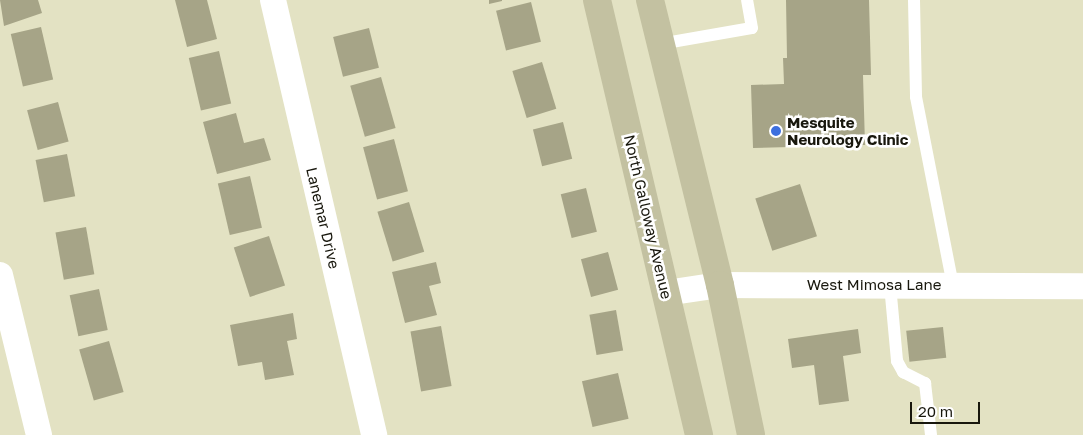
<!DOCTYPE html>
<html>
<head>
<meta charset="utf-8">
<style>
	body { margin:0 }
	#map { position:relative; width:1083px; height:435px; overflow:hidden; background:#e3e2c3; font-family:"Golos Text",sans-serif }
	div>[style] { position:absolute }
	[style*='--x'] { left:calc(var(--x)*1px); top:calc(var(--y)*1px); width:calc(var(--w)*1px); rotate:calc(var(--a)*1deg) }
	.building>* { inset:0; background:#a6a487; transform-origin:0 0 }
	.lane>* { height:12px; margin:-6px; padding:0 6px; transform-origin:6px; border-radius:6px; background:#fff }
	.street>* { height:26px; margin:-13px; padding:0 13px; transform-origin:13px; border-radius:13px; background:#fff }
	.secondary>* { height:28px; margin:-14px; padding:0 14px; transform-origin:14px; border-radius:14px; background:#c3c1a1 }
	.dots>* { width:14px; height:14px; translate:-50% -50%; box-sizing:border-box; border:2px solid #fff; border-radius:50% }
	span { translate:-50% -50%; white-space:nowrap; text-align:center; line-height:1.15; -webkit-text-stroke:5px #fff; paint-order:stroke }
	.poi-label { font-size:15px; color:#18170d; font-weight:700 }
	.left { translate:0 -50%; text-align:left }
	.street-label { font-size:15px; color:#18170d }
	.scale { position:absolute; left:910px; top:402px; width:70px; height:22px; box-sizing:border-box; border:2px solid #18170d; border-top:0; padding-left:6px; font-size:15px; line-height:18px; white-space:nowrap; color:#18170d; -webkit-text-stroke:4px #fff; paint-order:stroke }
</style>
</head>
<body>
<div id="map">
	<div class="building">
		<i style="clip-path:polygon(0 0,38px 0,42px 13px,4px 26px)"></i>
		<i style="clip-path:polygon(175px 0,207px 0,217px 39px,187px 47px)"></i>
		<i style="clip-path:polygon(489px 0,502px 0,502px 1px,489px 4px)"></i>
		<i style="clip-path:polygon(786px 0,869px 0,871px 75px,863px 75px,865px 145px,753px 148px,751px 85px,784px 84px,783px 58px,787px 58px)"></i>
		<i style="left:531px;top:2px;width:41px;height:36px;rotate:76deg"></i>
		<i style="left:41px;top:27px;width:54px;height:31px;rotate:77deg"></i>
		<i style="left:369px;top:28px;width:41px;height:37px;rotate:76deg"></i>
		<i style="left:219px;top:51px;width:54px;height:31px;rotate:77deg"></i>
		<i style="left:542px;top:62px;width:49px;height:31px;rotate:73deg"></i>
		<i style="left:381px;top:77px;width:53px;height:32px;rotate:74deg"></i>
		<i style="left:58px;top:102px;width:41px;height:32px;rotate:75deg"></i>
		<i style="clip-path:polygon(236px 113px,244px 143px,264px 138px,271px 160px,217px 174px,203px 122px)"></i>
		<i style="left:563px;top:122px;width:38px;height:31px;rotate:76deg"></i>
		<i style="left:394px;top:139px;width:54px;height:32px;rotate:75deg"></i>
		<i style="left:67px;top:154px;width:43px;height:32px;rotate:79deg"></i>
		<i style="left:250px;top:176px;width:53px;height:33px;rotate:77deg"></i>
		<i style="left:800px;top:184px;width:55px;height:47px;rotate:72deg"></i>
		<i style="left:586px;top:188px;width:45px;height:26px;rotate:76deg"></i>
		<i style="left:409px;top:202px;width:52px;height:33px;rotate:73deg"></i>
		<i style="left:86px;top:227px;width:48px;height:31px;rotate:80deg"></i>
		<i style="left:269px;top:236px;width:52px;height:37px;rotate:72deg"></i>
		<i style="left:608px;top:252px;width:39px;height:28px;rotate:75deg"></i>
		<i style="clip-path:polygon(436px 262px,441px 283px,429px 286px,437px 315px,405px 323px,392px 272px)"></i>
		<i style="left:99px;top:289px;width:42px;height:30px;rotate:78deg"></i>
		<i style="left:616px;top:310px;width:41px;height:27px;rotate:80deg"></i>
		<i style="clip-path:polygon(293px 313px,297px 339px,287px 341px,294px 375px,265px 380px,262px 362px,238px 366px,230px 325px)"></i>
		<i style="left:441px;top:326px;width:61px;height:31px;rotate:80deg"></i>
		<i style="left:943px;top:327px;width:31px;height:37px;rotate:84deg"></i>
		<i style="clip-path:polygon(858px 329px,861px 353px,843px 356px,849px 401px,819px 405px,814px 365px,792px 368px,788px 339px)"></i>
		<i style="left:109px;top:341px;width:53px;height:31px;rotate:74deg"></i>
		<i style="left:618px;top:373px;width:47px;height:37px;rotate:77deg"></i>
	</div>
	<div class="lane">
		<i style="--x:914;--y:0;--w:97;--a:88.8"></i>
		<i style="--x:916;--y:97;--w:193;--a:78.9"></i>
		<i style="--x:660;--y:44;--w:93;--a:-9.9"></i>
		<i style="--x:752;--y:28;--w:28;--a:-100"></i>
		<i style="--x:890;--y:285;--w:76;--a:84.7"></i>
		<i style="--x:897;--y:361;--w:13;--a:61"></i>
		<i style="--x:903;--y:372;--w:25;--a:27"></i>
		<i style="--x:925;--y:383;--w:52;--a:83.4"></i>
	</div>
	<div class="street">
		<i style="--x:273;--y:0;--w:447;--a:76.9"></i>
		<i style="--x:0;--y:275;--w:165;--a:76.3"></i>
		<i style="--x:666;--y:293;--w:55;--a:-8.4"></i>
		<i style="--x:720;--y:285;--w:363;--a:0.2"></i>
	</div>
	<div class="secondary">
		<i style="--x:597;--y:0;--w:447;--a:76.8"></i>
		<i style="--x:650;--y:0;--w:293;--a:76.2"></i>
		<i style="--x:720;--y:285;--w:153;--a:78.3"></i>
	</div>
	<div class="dots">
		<i style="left:776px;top:131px;background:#3c6fdf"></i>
	</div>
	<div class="poi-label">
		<span class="left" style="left:787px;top:131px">Mesquite<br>Neurology Clinic</span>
	</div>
	<div class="street-label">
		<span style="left:648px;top:217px;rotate:77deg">North Galloway Avenue</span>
		<span style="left:323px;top:218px;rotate:77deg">Lanemar Drive</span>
		<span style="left:874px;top:285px">West Mimosa Lane</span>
	</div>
	<div class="scale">20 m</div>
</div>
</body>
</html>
